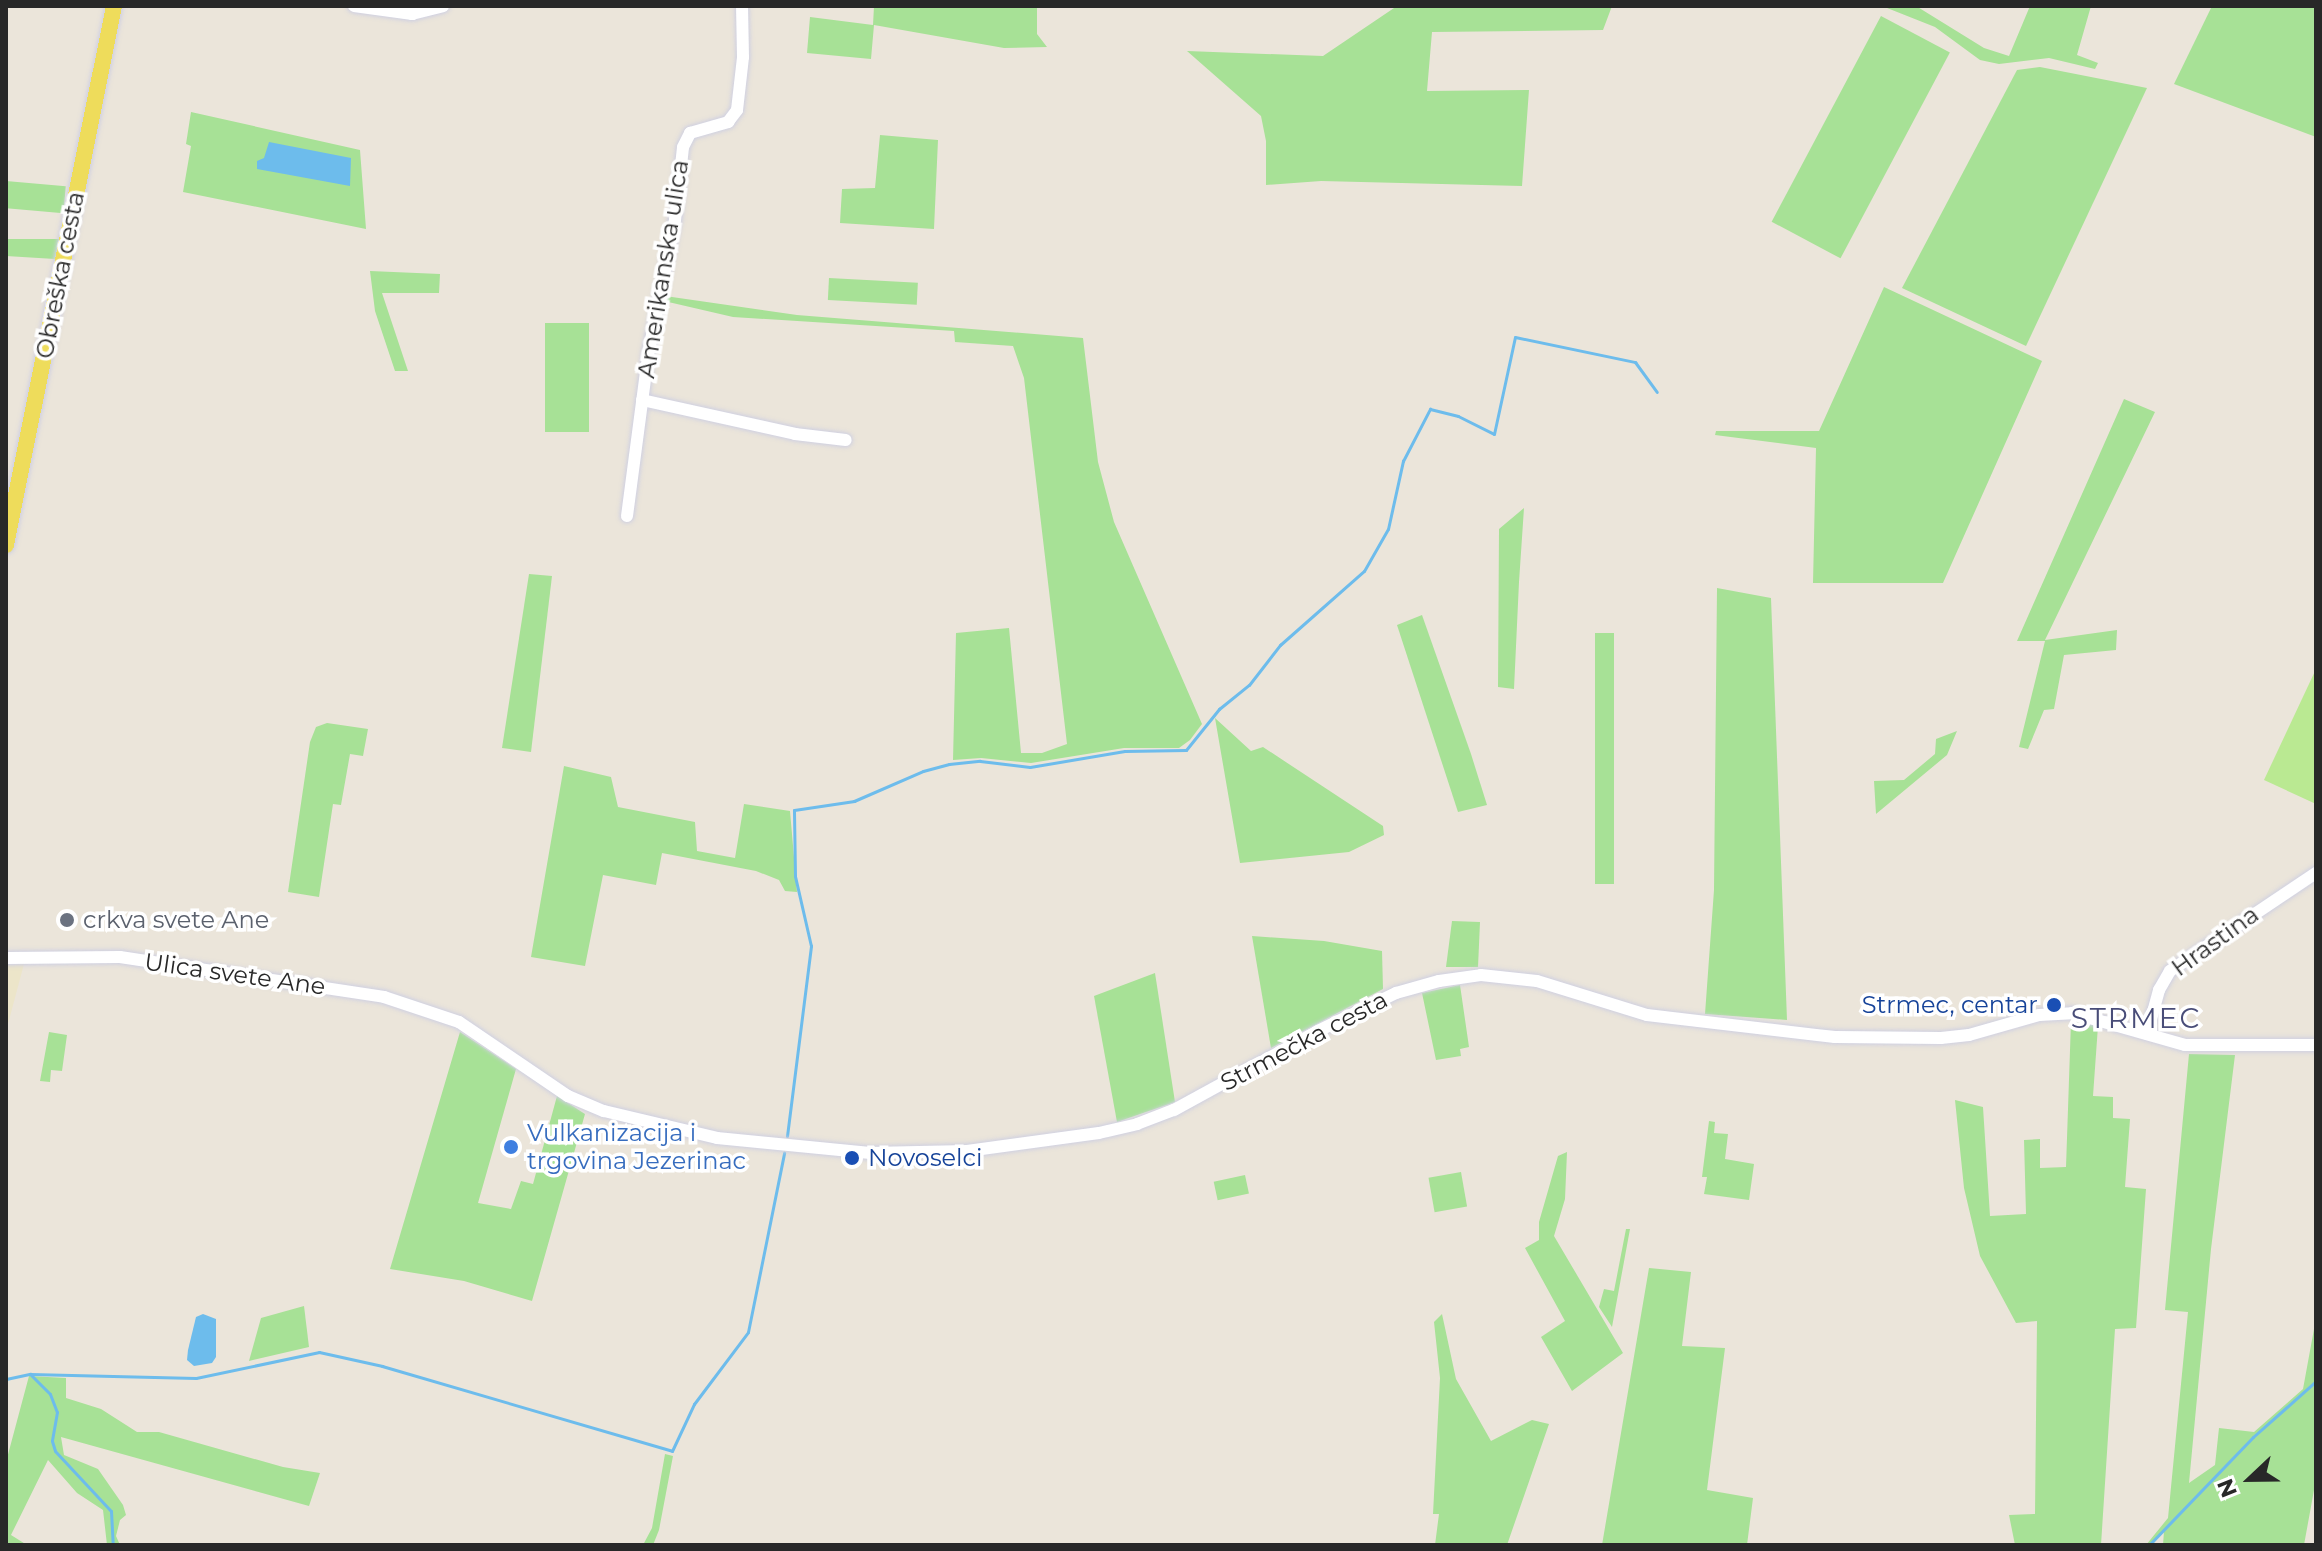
<!DOCTYPE html>
<html>
<head>
<meta charset="utf-8">
<style>
	body { margin:0 }
	#map { position:relative; width:2322px; height:1551px; overflow:hidden; background:#ebe5da; font-family:Montserrat,sans-serif }
	div>[style] { position:absolute }
	[style*='--x'] { left:calc(var(--x)*1px); top:calc(var(--y)*1px); width:calc(var(--w)*1px); rotate:calc(var(--a)*1deg) }
	.education>* { inset:0; background:#ece5c9 }
	.green>* { inset:0; background:#a7e196; transform-origin:0 0 }
	.pitch>* { inset:0; background:#bae992 }
	.water>* { inset:0; background:#6dbcec }
	.stream>* { height:3px; margin:-1.5px; padding:0 1.5px; transform-origin:1.5px; border-radius:1.5px; background:#6dbcec }
	.roads { filter:drop-shadow(0 0 2px #cfd0e1) drop-shadow(0 0 2px #cfd0e1) }
	.minor>* { height:12px; margin:-6px; padding:0 6px; transform-origin:6px; border-radius:6px; background:#fff }
	.major>* { height:16px; margin:-8px; padding:0 8px; transform-origin:8px; border-radius:8px; background:#eedc5b }
	.dots>* { width:22px; height:22px; translate:-50% -50%; box-sizing:border-box; border:4px solid #fff; border-radius:50% }
	span { translate:-50% -50%; white-space:nowrap; text-align:center; line-height:1.15; -webkit-text-stroke:7px #fff; paint-order:stroke }
	.street-label { font-size:24px; color:#282828 }
	.worship-label { font-size:24px; color:#5b616d }
	.left { translate:0 -50%; text-align:left }
	.transit-label { font-size:24px; color:#164399 }
	.right { translate:-100% -50%; text-align:right }
	.shop-label { font-size:24px; color:#366cbe }
	.quarter-label { font-size:28px; color:#494d78; letter-spacing:2px }
	.frame { position:absolute; inset:0; border:8px solid #282828; pointer-events:none }
	.north { position:absolute; left:2210px; top:1439px; width:80px; height:80px; -webkit-text-stroke:6px #fff; paint-order:stroke; rotate:248deg; font-size:22px; font-weight:700; line-height:32px; text-align:center; color:#282828 }
	.north::after { content:''; display:block; margin:auto; width:28px; height:36px; background:#282828; clip-path:polygon(50% 0,100% 100%,50% 72%,0 100%) }
</style>
</head>
<body>
<div id="map">
	<div class="education">
		<i style="clip-path:polygon(24px 964px,8px 1024px,6px 1033px,6px 965px)"></i>
	</div>
	<div class="green">
		<i style="clip-path:polygon(874px 6px,1037px 6px,1037px 34px,1047px 47px,1004px 48px,874px 25px,871px 59px,807px 53px,810px 17px,873px 25px)"></i>
		<i style="clip-path:polygon(1397px 6px,1612px 6px,1603px 30px,1432px 32px,1427px 91px,1529px 90px,1522px 186px,1321px 181px,1266px 185px,1266px 141px,1261px 116px,1187px 51px,1323px 56px)"></i>
		<i style="clip-path:polygon(1882px 6px,1916px 6px,1984px 48px,2009px 56px,2030px 6px,2091px 6px,2077px 55px,2098px 63px,2095px 69px,2049px 58px,1999px 64px,1980px 60px,1935px 27px)"></i>
		<i style="clip-path:polygon(2212px 6px,2316px 6px,2316px 137px,2174px 84px)"></i>
		<i style="left:1881px;top:16px;width:78px;height:233px;rotate:28deg"></i>
		<i style="clip-path:polygon(2040px 67px,2147px 88px,2026px 346px,1902px 288px,2017px 70px)"></i>
		<i style="clip-path:polygon(191px 112px,360px 150px,366px 229px,183px 192px,191px 146px,186px 144px)"></i>
		<i style="clip-path:polygon(880px 135px,938px 140px,934px 229px,840px 223px,842px 189px,875px 188px)"></i>
		<i style="left:6px;top:181px;width:60px;height:27px;rotate:5deg"></i>
		<i style="clip-path:polygon(6px 239px,59px 239px,55px 259px,6px 256px)"></i>
		<i style="clip-path:polygon(370px 271px,440px 274px,439px 293px,382px 293px,408px 371px,395px 371px,375px 311px)"></i>
		<i style="left:829px;top:278px;width:89px;height:22px;rotate:3deg"></i>
		<i style="clip-path:polygon(1884px 287px,2042px 361px,1943px 583px,1813px 583px,1816px 448px,1715px 435px,1716px 431px,1819px 431px)"></i>
		<i style="clip-path:polygon(665px 296px,797px 315px,1083px 338px,1098px 462px,1114px 522px,1202px 724px,1190px 740px,1179px 748px,1124px 748px,1031px 763px,981px 758px,953px 760px,956px 633px,1009px 628px,1021px 753px,1042px 753px,1067px 744px,1024px 378px,1013px 346px,955px 342px,954px 331px,733px 317px,664px 301px)"></i>
		<i style="left:545px;top:323px;width:44px;height:109px"></i>
		<i style="clip-path:polygon(2124px 399px,2155px 412px,2045px 640px,2117px 630px,2116px 650px,2064px 655px,2054px 709px,2044px 710px,2028px 749px,2019px 747px,2045px 641px,2017px 641px)"></i>
		<i style="clip-path:polygon(1524px 508px,1519px 582px,1514px 689px,1498px 687px,1499px 529px)"></i>
		<i style="clip-path:polygon(529px 574px,552px 576px,531px 752px,502px 748px)"></i>
		<i style="clip-path:polygon(1717px 588px,1771px 598px,1787px 1020px,1705px 1014px,1714px 890px)"></i>
		<i style="clip-path:polygon(1422px 615px,1471px 754px,1487px 805px,1458px 812px,1397px 625px)"></i>
		<i style="left:1595px;top:633px;width:19px;height:251px"></i>
		<i style="clip-path:polygon(1215px 718px,1251px 751px,1263px 747px,1383px 826px,1384px 835px,1349px 852px,1240px 863px)"></i>
		<i style="clip-path:polygon(327px 723px,368px 729px,363px 756px,350px 754px,341px 805px,333px 804px,319px 897px,288px 892px,310px 742px,316px 727px)"></i>
		<i style="clip-path:polygon(1957px 731px,1947px 755px,1876px 814px,1874px 781px,1904px 780px,1935px 754px,1936px 739px)"></i>
		<i style="clip-path:polygon(564px 766px,611px 777px,618px 807px,695px 822px,697px 851px,735px 858px,744px 804px,790px 811px,797px 892px,785px 891px,779px 880px,756px 871px,662px 853px,656px 885px,603px 875px,585px 966px,531px 957px)"></i>
		<i style="clip-path:polygon(1452px 921px,1480px 922px,1478px 967px,1446px 967px)"></i>
		<i style="clip-path:polygon(1252px 936px,1324px 941px,1382px 951px,1383px 989px,1271px 1048px)"></i>
		<i style="clip-path:polygon(1155px 973px,1175px 1102px,1117px 1122px,1094px 996px)"></i>
		<i style="clip-path:polygon(1460px 985px,1469px 1047px,1460px 1049px,1461px 1056px,1436px 1060px,1422px 993px)"></i>
		<i style="clip-path:polygon(2071px 1021px,2098px 1026px,2093px 1096px,2113px 1097px,2113px 1118px,2130px 1119px,2125px 1187px,2146px 1189px,2136px 1328px,2115px 1329px,2101px 1545px,2015px 1545px,2009px 1515px,2035px 1514px,2037px 1321px,2016px 1323px,1980px 1256px,1964px 1188px,1955px 1100px,1983px 1107px,1990px 1216px,2026px 1214px,2024px 1140px,2040px 1139px,2040px 1168px,2066px 1167px)"></i>
		<i style="clip-path:polygon(49px 1032px,67px 1035px,62px 1071px,51px 1070px,50px 1082px,40px 1081px)"></i>
		<i style="clip-path:polygon(460px 1032px,516px 1069px,478px 1203px,511px 1209px,521px 1181px,533px 1184px,557px 1096px,585px 1114px,532px 1301px,464px 1281px,390px 1269px)"></i>
		<i style="clip-path:polygon(2189px 1054px,2235px 1055px,2211px 1249px,2189px 1483px,2215px 1465px,2219px 1428px,2254px 1432px,2303px 1389px,2316px 1318px,2316px 1479px,2304px 1545px,2163px 1545px,2164px 1531px,2152px 1545px,2146px 1545px,2168px 1518px,2188px 1312px,2165px 1310px)"></i>
		<i style="clip-path:polygon(1709px 1121px,1715px 1122px,1714px 1133px,1728px 1134px,1725px 1159px,1754px 1164px,1749px 1200px,1704px 1194px,1707px 1177px,1702px 1177px)"></i>
		<i style="clip-path:polygon(1567px 1152px,1565px 1199px,1554px 1236px,1623px 1353px,1572px 1391px,1541px 1337px,1565px 1321px,1525px 1248px,1539px 1240px,1539px 1222px,1558px 1156px)"></i>
		<i style="left:1461px;top:1172px;width:35px;height:33px;rotate:80deg"></i>
		<i style="left:1245px;top:1175px;width:19px;height:32px;rotate:78deg"></i>
		<i style="clip-path:polygon(1626px 1229px,1630px 1229px,1612px 1327px,1599px 1307px,1604px 1289px,1614px 1291px)"></i>
		<i style="clip-path:polygon(1649px 1268px,1691px 1272px,1682px 1346px,1725px 1348px,1707px 1490px,1753px 1498px,1747px 1545px,1602px 1545px)"></i>
		<i style="clip-path:polygon(304px 1306px,309px 1347px,249px 1361px,261px 1318px)"></i>
		<i style="clip-path:polygon(1442px 1314px,1456px 1379px,1491px 1441px,1532px 1420px,1549px 1424px,1507px 1545px,1435px 1545px,1439px 1514px,1433px 1514px,1440px 1378px,1434px 1322px)"></i>
		<i style="clip-path:polygon(29px 1376px,66px 1378px,66px 1398px,101px 1409px,137px 1432px,159px 1432px,283px 1467px,320px 1473px,309px 1506px,61px 1437px,64px 1455px,98px 1469px,123px 1505px,126px 1515px,120px 1520px,116px 1536px,120px 1545px,107px 1545px,103px 1510px,77px 1493px,48px 1460px,11px 1535px,27px 1545px,11px 1545px,6px 1542px,6px 1462px)"></i>
		<i style="clip-path:polygon(665px 1454px,673px 1456px,659px 1530px,653px 1545px,643px 1545px,652px 1528px)"></i>
	</div>
	<div class="pitch">
		<i style="clip-path:polygon(2316px 669px,2316px 804px,2264px 780px)"></i>
	</div>
	<div class="water">
		<i style="clip-path:polygon(269px 142px,351px 158px,350px 186px,257px 169px,257px 161px,264px 158px)"></i>
		<i style="clip-path:polygon(203px 1314px,216px 1319px,216px 1357px,212px 1363px,194px 1366px,187px 1360px,188px 1350px,196px 1317px)"></i>
	</div>
	<div class="stream">
		<i style="--x:787;--y:1136;--w:192;--a:-82.8"></i>
		<i style="--x:811;--y:946;--w:72;--a:-102.9"></i>
		<i style="--x:795;--y:876;--w:66;--a:-90.9"></i>
		<i style="--x:794;--y:810;--w:61;--a:-8.5"></i>
		<i style="--x:854;--y:801;--w:75;--a:-23.5"></i>
		<i style="--x:923;--y:771;--w:27;--a:-15"></i>
		<i style="--x:949;--y:764;--w:31;--a:-6"></i>
		<i style="--x:980;--y:761;--w:50;--a:6.8"></i>
		<i style="--x:1030;--y:767;--w:96;--a:-9.6"></i>
		<i style="--x:1125;--y:751;--w:61;--a:-0.9"></i>
		<i style="--x:1186;--y:750;--w:53;--a:-51.2"></i>
		<i style="--x:1219;--y:709;--w:38;--a:-39"></i>
		<i style="--x:1249;--y:685;--w:51;--a:-52.2"></i>
		<i style="--x:1280;--y:645;--w:112;--a:-41.4"></i>
		<i style="--x:1364;--y:571;--w:48;--a:-60.3"></i>
		<i style="--x:1388;--y:529;--w:70;--a:-77.6"></i>
		<i style="--x:1403;--y:461;--w:59;--a:-62.6"></i>
		<i style="--x:1430;--y:409;--w:29;--a:14"></i>
		<i style="--x:1458;--y:416;--w:40;--a:26.6"></i>
		<i style="--x:1494;--y:434;--w:99;--a:-77.8"></i>
		<i style="--x:1515;--y:337;--w:123;--a:11.8"></i>
		<i style="--x:1635;--y:362;--w:37;--a:54"></i>
		<i style="--x:30;--y:1374;--w:166;--a:1.4"></i>
		<i style="--x:196;--y:1378;--w:126;--a:-11.9"></i>
		<i style="--x:319;--y:1352;--w:65;--a:12.5"></i>
		<i style="--x:382;--y:1366;--w:302;--a:16.3"></i>
		<i style="--x:672;--y:1451;--w:52;--a:-64.9"></i>
		<i style="--x:694;--y:1404;--w:90;--a:-53.1"></i>
		<i style="--x:748;--y:1332;--w:183;--a:-78.6"></i>
		<i style="--x:6;--y:1379;--w:25;--a:-12"></i>
		<i style="--x:30;--y:1374;--w:28;--a:45"></i>
		<i style="--x:50;--y:1394;--w:19;--a:69"></i>
		<i style="--x:57;--y:1412;--w:29;--a:100"></i>
		<i style="--x:52;--y:1441;--w:10;--a:73"></i>
		<i style="--x:55;--y:1451;--w:82;--a:47"></i>
		<i style="--x:111;--y:1511;--w:34;--a:87"></i>
		<i style="--x:2149;--y:1545;--w:150;--a:-46.1"></i>
		<i style="--x:2253;--y:1437;--w:84;--a:-41.6"></i>
	</div>
	<div class="roads">
		<div class="minor">
			<i style="--x:354;--y:6;--w:59;--a:7.9"></i>
			<i style="--x:412;--y:14;--w:32;--a:-14"></i>
			<i style="--x:642;--y:400;--w:157;--a:12.5"></i>
			<i style="--x:795;--y:434;--w:51;--a:6.7"></i>
			<i style="--x:627;--y:516;--w:167;--a:-82.5"></i>
			<i style="--x:649;--y:350;--w:133;--a:-78.7"></i>
			<i style="--x:675;--y:220;--w:73;--a:-83.7"></i>
			<i style="--x:683;--y:147;--w:16;--a:-63"></i>
			<i style="--x:690;--y:133;--w:40;--a:-16"></i>
			<i style="--x:728;--y:122;--w:15;--a:-53"></i>
			<i style="--x:737;--y:110;--w:53;--a:-83.5"></i>
			<i style="--x:743;--y:57;--w:51;--a:-91.1"></i>
			<i style="--x:6;--y:958;--w:114;--a:-0.5"></i>
			<i style="--x:120;--y:957;--w:267;--a:8.6"></i>
			<i style="--x:384;--y:997;--w:79;--a:18.4"></i>
			<i style="--x:459;--y:1022;--w:132;--a:34.2"></i>
			<i style="--x:568;--y:1096;--w:39;--a:23"></i>
			<i style="--x:604;--y:1111;--w:116;--a:13.4"></i>
			<i style="--x:717;--y:1138;--w:154;--a:5.6"></i>
			<i style="--x:870;--y:1153;--w:97;--a:-1.2"></i>
			<i style="--x:967;--y:1151;--w:133;--a:-7.8"></i>
			<i style="--x:1099;--y:1133;--w:39;--a:-13"></i>
			<i style="--x:1137;--y:1124;--w:40;--a:-21"></i>
			<i style="--x:1174;--y:1110;--w:164;--a:-28.7"></i>
			<i style="--x:1318;--y:1031;--w:87;--a:-26"></i>
			<i style="--x:1396;--y:993;--w:45;--a:-15.6"></i>
			<i style="--x:1439;--y:981;--w:42;--a:-8.1"></i>
			<i style="--x:1481;--y:975;--w:56;--a:6.1"></i>
			<i style="--x:1537;--y:981;--w:115;--a:17.2"></i>
			<i style="--x:1647;--y:1015;--w:189;--a:6.7"></i>
			<i style="--x:1835;--y:1037;--w:106;--a:0.5"></i>
			<i style="--x:1941;--y:1038;--w:28;--a:-6"></i>
			<i style="--x:1969;--y:1035;--w:73;--a:-15.9"></i>
			<i style="--x:2039;--y:1015;--w:33;--a:-3"></i>
			<i style="--x:2072;--y:1013;--w:117;--a:15.8"></i>
			<i style="--x:2185;--y:1045;--w:131;--a:0"></i>
			<i style="--x:2147;--y:1034;--w:46;--a:-74.7"></i>
			<i style="--x:2159;--y:990;--w:22;--a:-60"></i>
			<i style="--x:2170;--y:971;--w:176;--a:-33.9"></i>
		</div>
		<div class="major">
			<i style="--x:6;--y:545;--w:550;--a:-78.67"></i>
		</div>
	</div>
	<div class="dots">
		<i style="left:67px;top:920px;background:#6b7280"></i>
		<i style="left:2054px;top:1005px;background:#1a4fb4"></i>
		<i style="left:511px;top:1147px;background:#3f7fe0"></i>
		<i style="left:852px;top:1158px;background:#1a4fb4"></i>
	</div>
	<div class="street-label">
		<span style="left:663px;top:269px;rotate:-81deg">Amerikanska ulica</span>
		<span style="left:60px;top:275px;rotate:-79deg">Obreška cesta</span>
		<span style="left:2215px;top:941px;rotate:-36deg">Hrastina</span>
		<span style="left:235px;top:974px;rotate:8deg">Ulica svete Ane</span>
		<span style="left:1304px;top:1041px;rotate:-28deg">Strmečka cesta</span>
	</div>
	<div class="worship-label">
		<span class="left" style="left:83px;top:920px">crkva svete Ane</span>
	</div>
	<div class="transit-label">
		<span class="right" style="left:2038px;top:1005px">Strmec, centar</span>
		<span class="left" style="left:868px;top:1158px">Novoselci</span>
	</div>
	<div class="shop-label">
		<span class="left" style="left:527px;top:1147px">Vulkanizacija i<br>trgovina Jezerinac</span>
	</div>
	<div class="quarter-label">
		<span style="left:2136px;top:1018px">STRMEC</span>
	</div>
	<div class="frame"></div>
	<div class="north">N</div>
</div>
</body>
</html>
